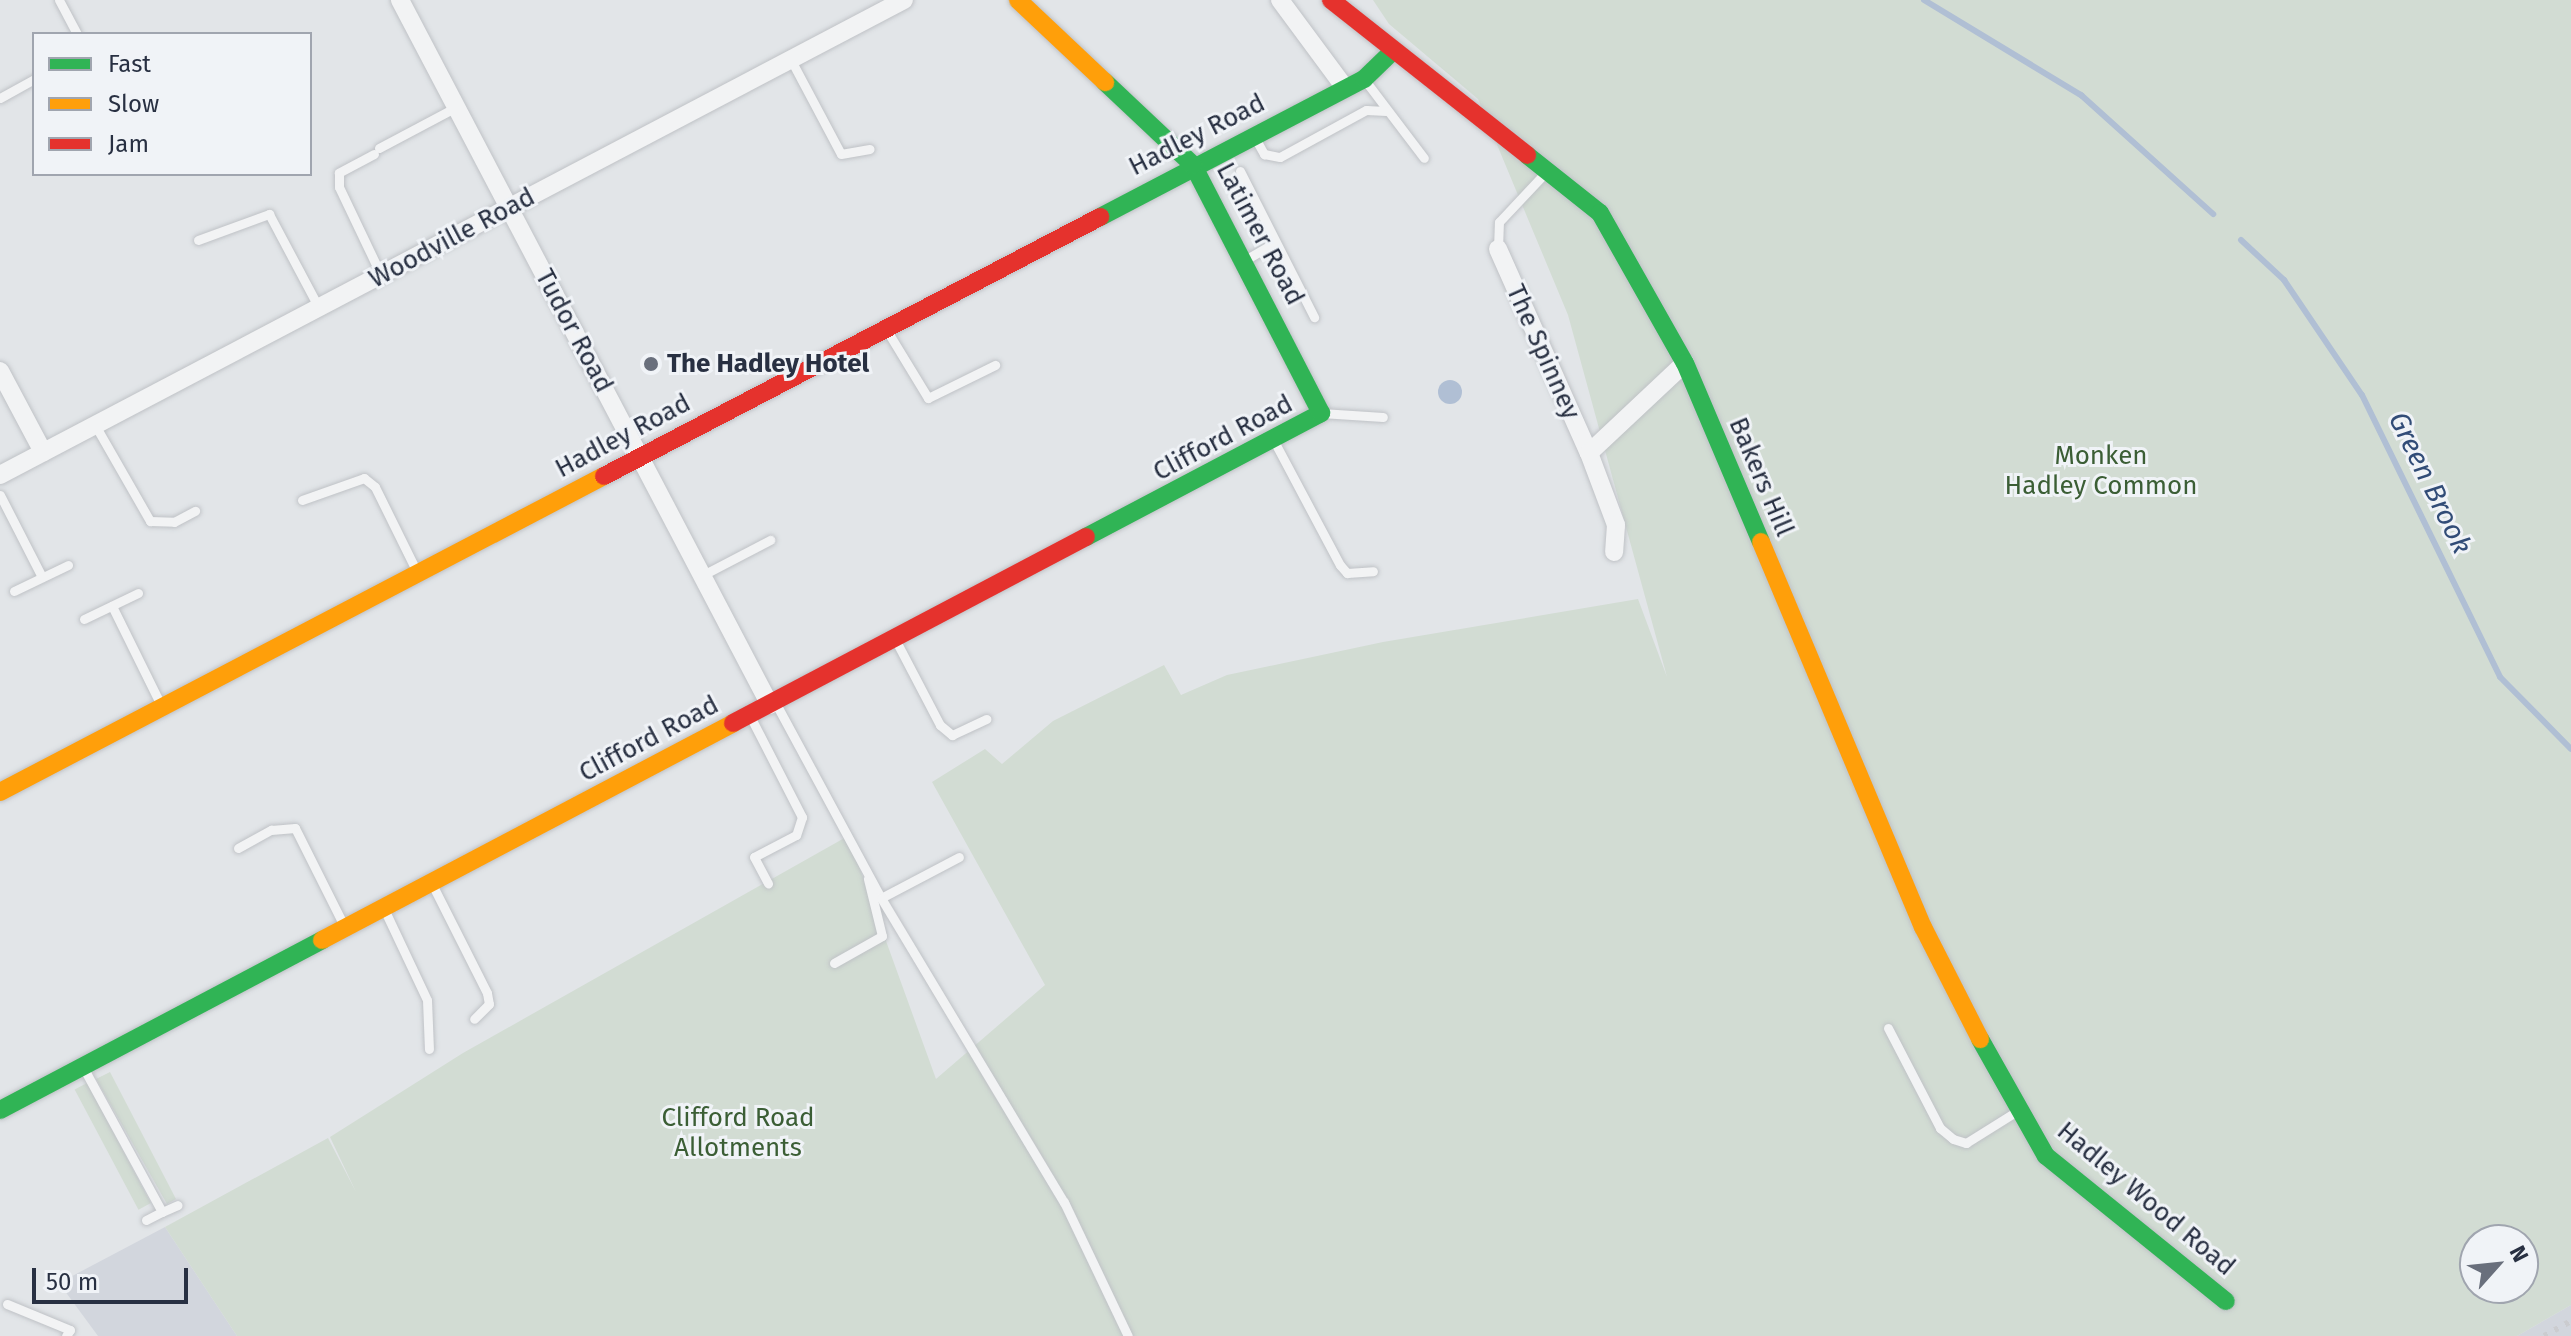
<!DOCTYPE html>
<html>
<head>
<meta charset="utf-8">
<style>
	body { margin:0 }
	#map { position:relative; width:2571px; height:1336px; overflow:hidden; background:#e2e5e8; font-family:"Fira Sans",sans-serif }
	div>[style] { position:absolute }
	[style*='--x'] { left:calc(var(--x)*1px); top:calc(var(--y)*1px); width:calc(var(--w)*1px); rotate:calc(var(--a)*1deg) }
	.built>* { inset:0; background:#d2d6dd }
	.green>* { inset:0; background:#d2dcd3; transform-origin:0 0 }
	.water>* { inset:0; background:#b0bfd4 }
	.round { border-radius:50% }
	.stream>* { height:6px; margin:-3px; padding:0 3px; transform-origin:3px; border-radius:3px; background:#b0bfd4 }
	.roads { filter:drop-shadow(0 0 2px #bfc2c6) drop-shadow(0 0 2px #bfc2c6) }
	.lane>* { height:9px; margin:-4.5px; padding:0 4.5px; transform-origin:4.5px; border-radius:4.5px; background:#f2f3f4 }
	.street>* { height:18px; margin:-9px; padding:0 9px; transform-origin:9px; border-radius:9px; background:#f2f3f4 }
	.fast>* { height:18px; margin:-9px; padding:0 9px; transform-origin:9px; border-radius:9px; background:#30b455 }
	.slow>* { height:18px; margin:-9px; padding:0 9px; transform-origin:9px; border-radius:9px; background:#ff9f0a }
	.jam>* { height:18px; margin:-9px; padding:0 9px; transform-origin:9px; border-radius:9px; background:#e5322d }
	.rail>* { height:6px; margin-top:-3px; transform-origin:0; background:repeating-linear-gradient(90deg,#cbcccf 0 4px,transparent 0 12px) }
	.dots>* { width:22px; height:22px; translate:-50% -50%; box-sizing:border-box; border:4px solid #f0f3f7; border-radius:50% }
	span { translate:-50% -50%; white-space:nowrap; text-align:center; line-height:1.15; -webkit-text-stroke:6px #f0f3f7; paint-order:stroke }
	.street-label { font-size:26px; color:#283042 }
	.poi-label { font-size:26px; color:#283042; font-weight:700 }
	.left { translate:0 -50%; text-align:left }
	.park-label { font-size:26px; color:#3b5e35 }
	.water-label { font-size:28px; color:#314c77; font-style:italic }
	.legend { position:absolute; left:32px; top:32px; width:280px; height:144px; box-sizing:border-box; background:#f0f3f7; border:2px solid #a0a5af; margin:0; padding:10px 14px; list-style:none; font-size:24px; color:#283042 }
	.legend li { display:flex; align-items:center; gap:16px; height:40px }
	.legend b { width:40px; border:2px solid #a0a5af }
	.north { position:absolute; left:2459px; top:1224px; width:80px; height:80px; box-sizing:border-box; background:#f0f3f7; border:2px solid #a0a5af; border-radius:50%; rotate:63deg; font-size:22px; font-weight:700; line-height:32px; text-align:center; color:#283042 }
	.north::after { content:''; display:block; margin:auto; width:28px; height:36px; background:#696f7c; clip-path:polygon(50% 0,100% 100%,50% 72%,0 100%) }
	.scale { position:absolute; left:32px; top:1268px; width:156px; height:36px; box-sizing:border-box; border:4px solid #283042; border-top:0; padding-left:10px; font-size:24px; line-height:28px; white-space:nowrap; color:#283042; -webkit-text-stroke:6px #f0f3f7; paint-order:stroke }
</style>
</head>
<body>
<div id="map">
	<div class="built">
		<i style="clip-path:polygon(165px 1227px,237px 1336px,98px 1336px,59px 1283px)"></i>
		<i style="clip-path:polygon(2571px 1305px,2571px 1336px,2517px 1336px)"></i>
	</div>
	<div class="green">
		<i style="clip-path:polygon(evenodd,1373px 0,2571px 0,2571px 1305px,2517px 1336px,237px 1336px,165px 1227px,328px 1138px,356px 1192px,330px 1137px,463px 1053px,848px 836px,936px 1079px,1045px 985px,932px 782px,985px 749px,1002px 764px,1053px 721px,1164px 665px,1181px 695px,1227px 675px,1383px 642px,1638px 599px,1667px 677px,1568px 315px,1478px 99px,1389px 24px,1373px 0,2475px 1240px,2523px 1240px,2523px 1288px,2475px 1288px,2475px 1240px)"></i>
		<i style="clip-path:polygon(110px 1072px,176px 1199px,167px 1204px,96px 1079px)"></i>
		<i style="left:87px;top:1083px;width:136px;height:14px;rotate:62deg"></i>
	</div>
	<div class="water">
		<i class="round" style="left:1438px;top:380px;width:24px;height:24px"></i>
	</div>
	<div class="stream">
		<i style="--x:1924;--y:0;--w:184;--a:31.2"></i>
		<i style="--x:2081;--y:95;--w:178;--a:42"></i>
		<i style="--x:2241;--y:240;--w:59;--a:42.9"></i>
		<i style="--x:2284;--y:280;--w:139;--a:55.9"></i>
		<i style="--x:2362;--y:395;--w:314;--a:63.9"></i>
		<i style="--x:2500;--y:677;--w:101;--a:45.4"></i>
	</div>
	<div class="roads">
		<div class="lane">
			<i style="--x:59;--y:0;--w:38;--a:62"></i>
			<i style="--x:791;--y:60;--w:106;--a:62"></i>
			<i style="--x:841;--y:154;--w:29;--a:-10"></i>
			<i style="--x:1364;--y:79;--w:99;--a:52.8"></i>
			<i style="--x:0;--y:98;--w:39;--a:-29"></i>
			<i style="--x:1254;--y:136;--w:21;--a:61"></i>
			<i style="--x:1264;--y:154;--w:16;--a:11"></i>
			<i style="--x:1280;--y:157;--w:98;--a:-28.7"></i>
			<i style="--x:1366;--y:110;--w:20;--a:3"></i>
			<i style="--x:379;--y:148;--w:87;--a:-28"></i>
			<i style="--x:374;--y:154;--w:40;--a:152"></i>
			<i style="--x:339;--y:173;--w:14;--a:90"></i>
			<i style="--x:339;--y:187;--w:98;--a:64.5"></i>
			<i style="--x:1240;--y:171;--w:164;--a:63.1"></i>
			<i style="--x:198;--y:240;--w:76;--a:-20.1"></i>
			<i style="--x:269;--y:214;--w:106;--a:62"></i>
			<i style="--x:1498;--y:249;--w:27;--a:-88"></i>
			<i style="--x:1499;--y:222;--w:67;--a:-46.8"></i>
			<i style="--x:1245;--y:260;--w:34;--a:-30"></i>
			<i style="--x:886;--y:329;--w:81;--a:58.7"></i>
			<i style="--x:928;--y:398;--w:75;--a:-26.2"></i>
			<i style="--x:1321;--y:413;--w:62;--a:3.7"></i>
			<i style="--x:95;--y:425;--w:111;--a:60.2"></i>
			<i style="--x:150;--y:521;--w:24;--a:2"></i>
			<i style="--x:174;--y:522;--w:24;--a:-28"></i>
			<i style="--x:1274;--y:441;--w:140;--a:62"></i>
			<i style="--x:1340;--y:565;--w:11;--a:49"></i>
			<i style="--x:1347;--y:573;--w:26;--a:-4"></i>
			<i style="--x:0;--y:495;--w:92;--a:62.9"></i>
			<i style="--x:302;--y:500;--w:66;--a:-19.5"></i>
			<i style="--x:364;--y:478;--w:14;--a:39"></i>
			<i style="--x:375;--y:487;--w:95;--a:63.7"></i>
			<i style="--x:703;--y:575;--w:76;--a:-27.6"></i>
			<i style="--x:14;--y:591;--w:60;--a:-25.7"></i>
			<i style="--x:112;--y:606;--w:113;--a:63.7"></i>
			<i style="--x:84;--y:619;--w:60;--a:-25.7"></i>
			<i style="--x:895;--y:639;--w:97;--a:62.4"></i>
			<i style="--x:940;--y:725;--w:16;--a:40"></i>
			<i style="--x:952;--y:735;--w:38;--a:-25"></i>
			<i style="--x:775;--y:702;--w:223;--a:61.6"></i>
			<i style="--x:881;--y:898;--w:88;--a:-27.7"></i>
			<i style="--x:750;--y:716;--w:114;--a:62.8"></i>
			<i style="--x:802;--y:817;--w:19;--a:108"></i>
			<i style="--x:796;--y:835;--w:47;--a:152.4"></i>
			<i style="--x:754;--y:857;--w:30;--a:62"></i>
			<i style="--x:238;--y:848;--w:38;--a:-29"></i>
			<i style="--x:271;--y:830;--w:24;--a:-5"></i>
			<i style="--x:295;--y:828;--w:110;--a:63.4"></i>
			<i style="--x:432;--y:884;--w:122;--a:63.2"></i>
			<i style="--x:487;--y:993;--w:11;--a:80"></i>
			<i style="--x:489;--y:1004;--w:21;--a:135"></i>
			<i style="--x:881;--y:898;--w:355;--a:59"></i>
			<i style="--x:1064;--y:1202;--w:148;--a:64.5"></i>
			<i style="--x:385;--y:911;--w:98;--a:64.7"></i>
			<i style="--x:427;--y:1000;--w:49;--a:87.7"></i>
			<i style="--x:834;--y:963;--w:55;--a:-29.4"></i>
			<i style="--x:882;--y:936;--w:59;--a:-103.8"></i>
			<i style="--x:1888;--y:1028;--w:113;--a:62.5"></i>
			<i style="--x:1940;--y:1128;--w:17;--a:40"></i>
			<i style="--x:1953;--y:1139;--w:14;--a:17"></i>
			<i style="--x:1966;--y:1143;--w:57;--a:-32"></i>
			<i style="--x:83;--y:1067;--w:165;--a:61.4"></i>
			<i style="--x:162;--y:1212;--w:17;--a:-24"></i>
			<i style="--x:146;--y:1220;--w:18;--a:-27"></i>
			<i style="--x:7;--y:1304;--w:68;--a:22.4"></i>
			<i style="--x:70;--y:1330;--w:7;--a:124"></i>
		</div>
		<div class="street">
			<i style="--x:400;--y:0;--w:796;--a:62.31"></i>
			<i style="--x:1280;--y:0;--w:109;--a:53.5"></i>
			<i style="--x:1498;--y:249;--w:223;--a:66"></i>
			<i style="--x:1589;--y:453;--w:77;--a:69.4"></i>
			<i style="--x:1616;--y:525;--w:27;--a:94"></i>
			<i style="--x:0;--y:371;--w:92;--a:62"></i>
			<i style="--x:1589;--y:453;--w:132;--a:-43.2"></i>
			<i style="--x:0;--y:475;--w:1021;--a:-27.72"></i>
		</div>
		<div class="fast">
			<i style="--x:1527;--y:155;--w:93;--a:38.5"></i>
			<i style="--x:1600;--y:213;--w:172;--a:60.5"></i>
			<i style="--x:1685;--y:363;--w:194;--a:67"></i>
			<i style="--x:1100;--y:217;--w:298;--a:-27.6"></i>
			<i style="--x:1364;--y:79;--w:37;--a:-44"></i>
			<i style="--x:1086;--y:537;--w:266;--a:-27.8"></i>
			<i style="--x:1321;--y:413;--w:279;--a:-117.3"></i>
			<i style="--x:1193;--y:165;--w:121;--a:-136.7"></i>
			<i style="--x:1980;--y:1039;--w:134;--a:60.6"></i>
			<i style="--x:2046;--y:1156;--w:231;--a:38.9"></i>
			<i style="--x:0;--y:1110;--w:364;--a:-27.8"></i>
		</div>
		<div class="slow">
			<i style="--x:1018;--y:0;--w:120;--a:43.3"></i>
			<i style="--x:1761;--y:542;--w:418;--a:67.2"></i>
			<i style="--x:1923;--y:927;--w:126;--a:63"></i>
			<i style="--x:0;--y:792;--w:682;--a:-27.62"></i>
			<i style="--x:322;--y:940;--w:465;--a:-27.8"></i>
		</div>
		<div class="jam">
			<i style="--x:1331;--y:0;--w:250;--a:38.3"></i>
			<i style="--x:604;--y:476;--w:560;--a:-27.57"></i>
			<i style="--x:733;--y:723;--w:399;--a:-27.8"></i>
		</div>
	</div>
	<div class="rail">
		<i style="--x:2544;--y:1336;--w:31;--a:-29"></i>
	</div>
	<div class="dots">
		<i style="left:651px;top:364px;background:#696f7c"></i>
	</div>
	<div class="street-label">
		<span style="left:1197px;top:135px;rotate:-27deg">Hadley Road</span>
		<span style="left:1260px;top:234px;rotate:62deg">Latimer Road</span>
		<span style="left:452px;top:238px;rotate:-28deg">Woodville Road</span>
		<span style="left:574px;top:331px;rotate:62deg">Tudor Road</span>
		<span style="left:1543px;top:352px;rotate:66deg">The Spinney</span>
		<span style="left:623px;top:436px;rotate:-28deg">Hadley Road</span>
		<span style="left:1223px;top:438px;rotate:-28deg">Clifford Road</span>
		<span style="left:1761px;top:477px;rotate:67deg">Bakers Hill</span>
		<span style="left:649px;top:739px;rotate:-28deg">Clifford Road</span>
		<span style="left:2146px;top:1199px;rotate:40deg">Hadley Wood Road</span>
	</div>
	<div class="poi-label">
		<span class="left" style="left:667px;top:364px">The Hadley Hotel</span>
	</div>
	<div class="park-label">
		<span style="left:2101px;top:471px">Monken<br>Hadley Common</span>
		<span style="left:738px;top:1133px">Clifford Road<br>Allotments</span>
	</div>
	<div class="water-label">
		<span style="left:2430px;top:483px;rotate:64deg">Green Brook</span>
	</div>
	<ul class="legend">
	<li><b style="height:10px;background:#30b455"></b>Fast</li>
	<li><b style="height:10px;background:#ff9f0a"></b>Slow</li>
	<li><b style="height:10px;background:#e5322d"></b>Jam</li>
	</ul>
	<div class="north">N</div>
	<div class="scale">50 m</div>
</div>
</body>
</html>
